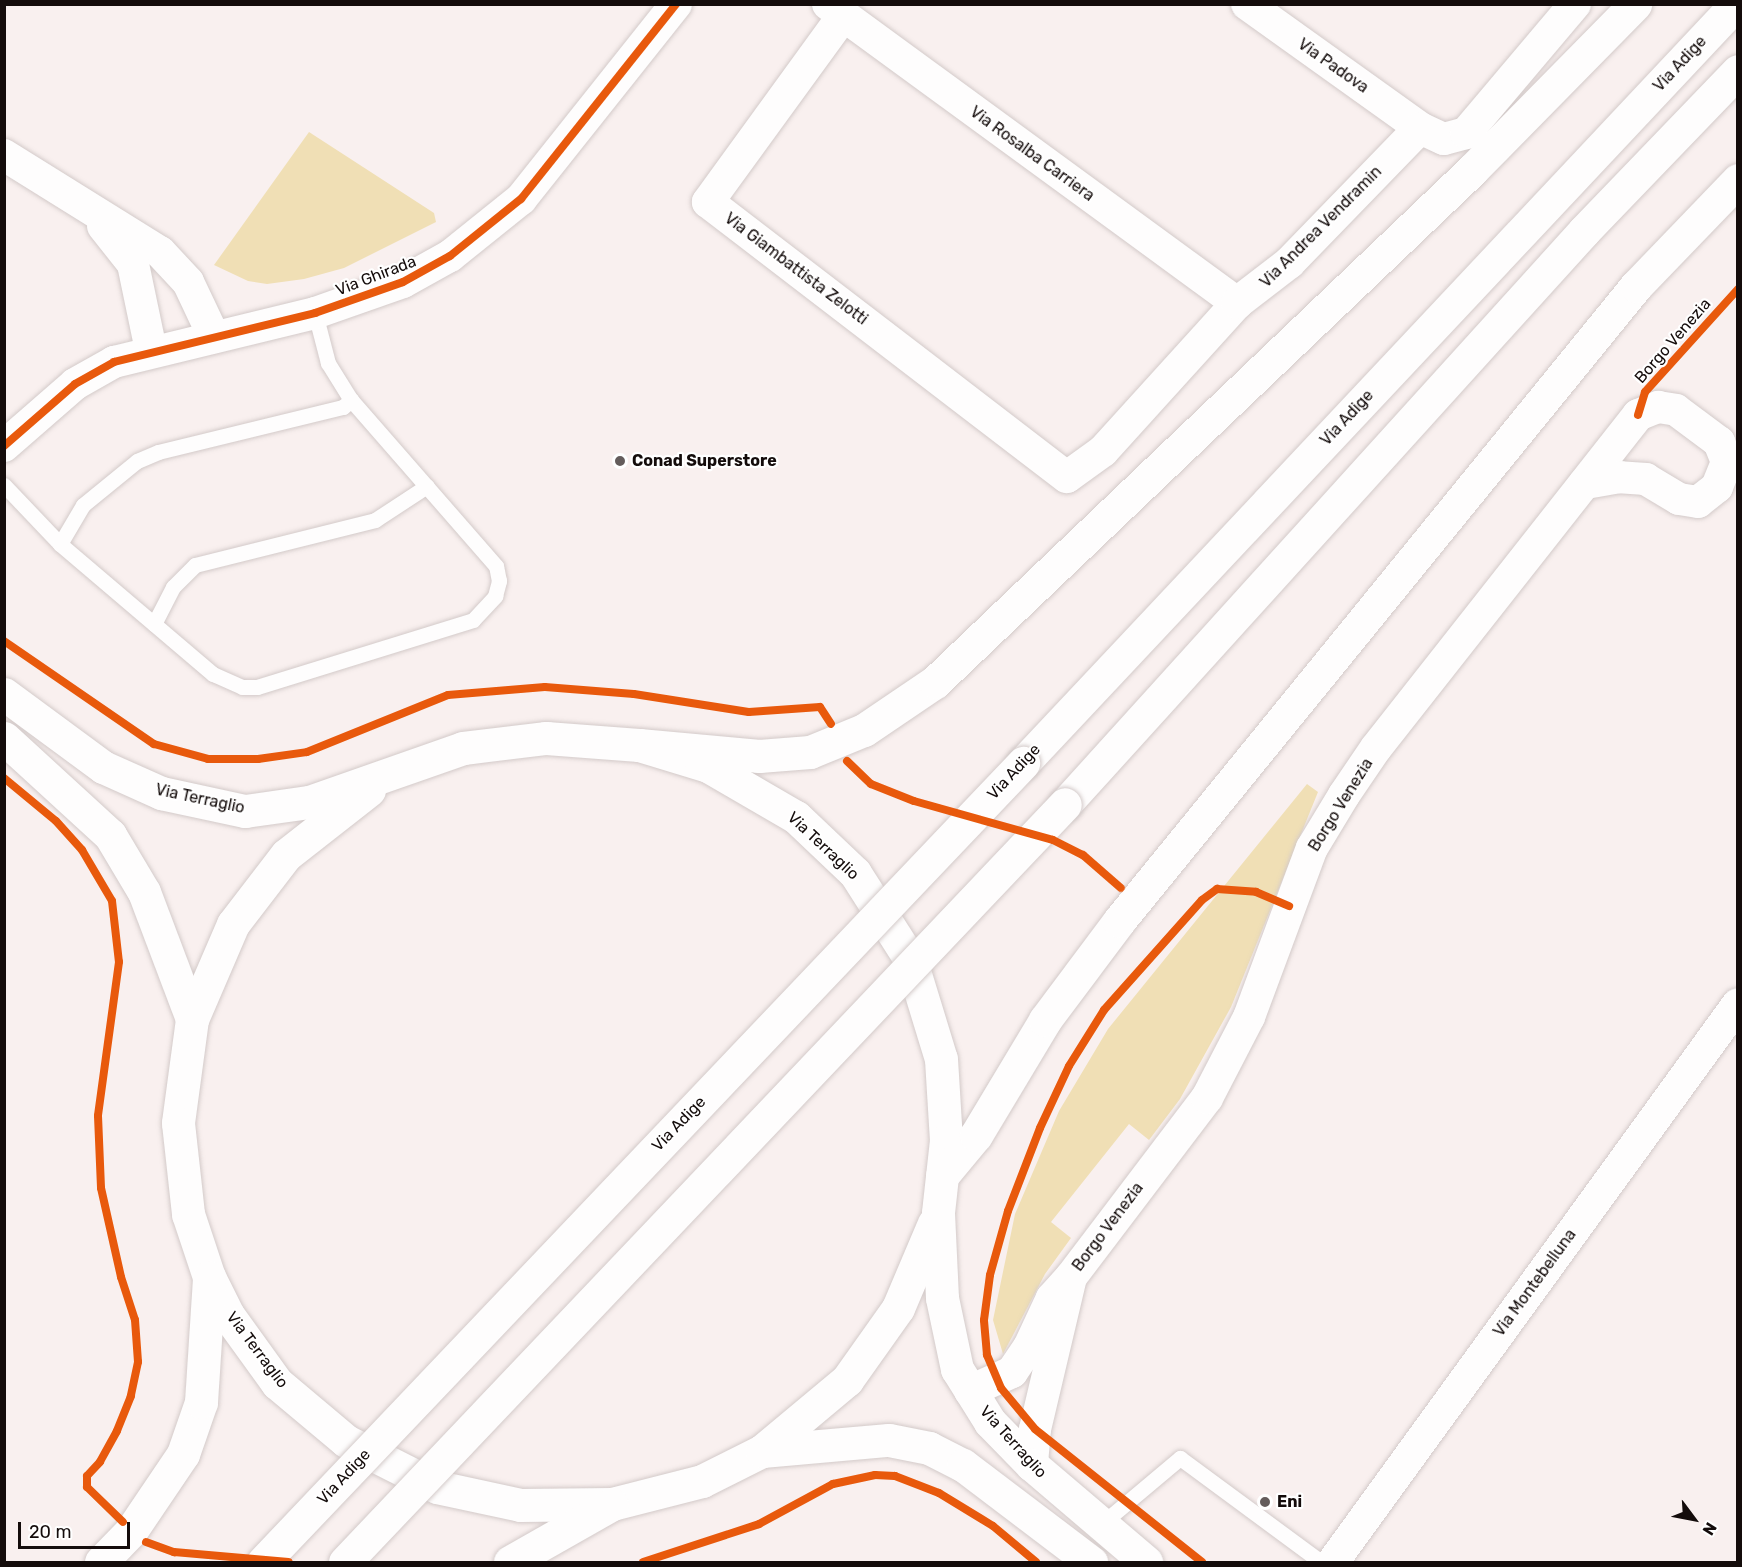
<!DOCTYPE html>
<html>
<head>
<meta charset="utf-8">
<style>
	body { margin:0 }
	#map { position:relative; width:1742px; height:1567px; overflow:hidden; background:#f9f0ef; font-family:Rubik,sans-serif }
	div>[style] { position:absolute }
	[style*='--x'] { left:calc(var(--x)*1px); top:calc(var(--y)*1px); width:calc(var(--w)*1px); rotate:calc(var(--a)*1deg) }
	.green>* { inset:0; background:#f0dfb5 }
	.roads { filter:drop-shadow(0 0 2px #d3cac9) drop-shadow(0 0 2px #d3cac9) }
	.service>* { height:15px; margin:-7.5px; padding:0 7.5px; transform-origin:7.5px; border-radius:7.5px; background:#fefdfd }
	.minor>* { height:32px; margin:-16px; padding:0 16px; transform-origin:16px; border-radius:16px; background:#fefdfd }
	.primary>* { height:33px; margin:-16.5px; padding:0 16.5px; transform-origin:16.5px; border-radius:16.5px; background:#fefdfd }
	.trunk>* { height:33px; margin:-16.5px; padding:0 16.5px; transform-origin:16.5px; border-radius:16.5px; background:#fefdfd }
	.bridges { filter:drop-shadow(0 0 2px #d3cac9) drop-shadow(0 0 2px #d3cac9) }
	.trunk-bridge>* { height:33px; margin:-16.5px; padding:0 16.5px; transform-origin:16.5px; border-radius:16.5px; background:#fefdfd }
	.cycleway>* { height:8px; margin:-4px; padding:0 4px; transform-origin:4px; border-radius:4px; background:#e8590c }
	.dots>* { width:16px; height:16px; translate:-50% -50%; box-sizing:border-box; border:3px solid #fff; border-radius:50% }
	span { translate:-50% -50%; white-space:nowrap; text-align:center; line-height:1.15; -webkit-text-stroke:4.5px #fff; paint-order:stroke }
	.street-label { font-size:16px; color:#140c0b }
	.poi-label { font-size:16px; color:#140c0b; font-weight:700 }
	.left { translate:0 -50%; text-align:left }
	.frame { position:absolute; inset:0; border:6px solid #140c0b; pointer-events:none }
	.north { position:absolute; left:1664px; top:1489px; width:60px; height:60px; -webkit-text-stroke:4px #fff; paint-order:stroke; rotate:122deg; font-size:16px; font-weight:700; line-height:24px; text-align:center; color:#140c0b }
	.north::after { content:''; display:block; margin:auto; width:21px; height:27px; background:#140c0b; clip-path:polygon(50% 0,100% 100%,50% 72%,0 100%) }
	.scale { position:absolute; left:18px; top:1522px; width:112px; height:27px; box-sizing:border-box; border:3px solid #140c0b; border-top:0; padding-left:8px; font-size:18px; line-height:21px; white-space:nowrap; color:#140c0b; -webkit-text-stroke:4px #fff; paint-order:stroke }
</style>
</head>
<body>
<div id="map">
	<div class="green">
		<i style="clip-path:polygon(309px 132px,434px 213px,436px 222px,344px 268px,304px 279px,267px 284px,248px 281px,214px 265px)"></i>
		<i style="clip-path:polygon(1307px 784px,1318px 792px,1231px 1007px,1180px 1099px,1149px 1140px,1129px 1124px,1051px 1222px,1071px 1238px,1045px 1274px,1003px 1354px,993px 1320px,1015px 1214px,1059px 1111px,1108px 1029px)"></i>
	</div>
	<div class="roads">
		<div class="service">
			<i style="--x:4;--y:485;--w:81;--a:46.5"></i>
			<i style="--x:60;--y:544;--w:201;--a:40.4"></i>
			<i style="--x:213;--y:674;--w:32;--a:24"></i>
			<i style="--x:242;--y:687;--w:15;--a:0"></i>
			<i style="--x:257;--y:687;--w:226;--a:-17.2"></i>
			<i style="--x:473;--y:620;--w:33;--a:-47"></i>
			<i style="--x:495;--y:596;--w:16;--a:-75"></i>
			<i style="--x:499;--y:581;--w:15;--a:-101"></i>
			<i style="--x:496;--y:566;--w:220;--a:-131.1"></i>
			<i style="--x:351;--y:400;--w:44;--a:-121.9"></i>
			<i style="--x:328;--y:363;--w:52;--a:-104.6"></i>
			<i style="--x:60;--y:544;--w:45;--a:-59.5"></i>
			<i style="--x:83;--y:505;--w:70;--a:-39.2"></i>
			<i style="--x:137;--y:461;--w:23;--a:-23"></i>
			<i style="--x:158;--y:452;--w:190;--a:-13.7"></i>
			<i style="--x:343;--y:407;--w:11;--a:-41"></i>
			<i style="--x:154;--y:624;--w:42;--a:-62.8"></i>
			<i style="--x:173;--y:587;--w:31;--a:-45"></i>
			<i style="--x:195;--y:565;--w:186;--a:-14"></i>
			<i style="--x:375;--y:520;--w:62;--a:-33.2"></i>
			<i style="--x:1099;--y:1526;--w:106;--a:-40"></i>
			<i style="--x:1180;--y:1458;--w:175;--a:36.4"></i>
		</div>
		<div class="minor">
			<i style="--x:828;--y:4;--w:507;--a:36.17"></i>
			<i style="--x:1247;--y:4;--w:213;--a:35.6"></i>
			<i style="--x:843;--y:16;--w:230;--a:126"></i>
			<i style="--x:708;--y:202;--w:452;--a:37.5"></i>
			<i style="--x:1067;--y:477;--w:44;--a:-35.8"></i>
			<i style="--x:1103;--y:451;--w:200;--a:-47.8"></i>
			<i style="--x:1237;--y:303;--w:66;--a:-37.6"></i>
			<i style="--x:1289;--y:263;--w:188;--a:-45.9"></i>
			<i style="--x:1420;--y:128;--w:26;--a:25"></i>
			<i style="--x:1444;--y:139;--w:23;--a:-15"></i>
			<i style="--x:1466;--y:133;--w:169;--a:-49.8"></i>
			<i style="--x:4;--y:155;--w:184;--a:31.9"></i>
			<i style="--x:160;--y:252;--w:41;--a:47"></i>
			<i style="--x:188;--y:282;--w:61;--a:64.7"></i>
			<i style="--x:103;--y:226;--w:48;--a:51.7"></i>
			<i style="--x:133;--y:264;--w:88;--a:78.2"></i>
			<i style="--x:4;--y:446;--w:94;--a:-41.1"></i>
			<i style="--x:75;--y:384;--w:45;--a:-29.4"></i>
			<i style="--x:114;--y:362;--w:207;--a:-13.7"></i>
			<i style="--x:315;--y:313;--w:93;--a:-19.4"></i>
			<i style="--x:403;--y:282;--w:54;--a:-29"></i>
			<i style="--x:450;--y:256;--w:91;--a:-38.8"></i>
			<i style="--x:521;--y:199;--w:249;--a:-51.5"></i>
			<i style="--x:1071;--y:1277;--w:225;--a:-52.8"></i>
			<i style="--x:1207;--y:1098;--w:91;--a:-62.6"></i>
			<i style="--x:1249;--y:1017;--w:180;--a:-69.6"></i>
			<i style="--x:1312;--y:848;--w:62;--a:-58.9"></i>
			<i style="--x:1344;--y:795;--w:57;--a:-55.8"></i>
			<i style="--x:1376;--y:748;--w:424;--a:-51.8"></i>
			<i style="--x:1638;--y:415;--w:22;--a:-22"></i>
			<i style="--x:1658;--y:407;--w:18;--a:9"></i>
			<i style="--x:1676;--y:410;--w:54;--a:36.7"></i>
			<i style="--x:1719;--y:442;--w:22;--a:68"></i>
			<i style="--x:1727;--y:462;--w:27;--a:112"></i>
			<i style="--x:1717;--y:487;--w:24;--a:142"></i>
			<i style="--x:1698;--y:502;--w:19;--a:-171"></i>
			<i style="--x:1679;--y:499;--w:39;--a:-149"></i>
			<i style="--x:1646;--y:479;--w:26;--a:-176"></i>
			<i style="--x:1620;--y:477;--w:36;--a:170"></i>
			<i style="--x:970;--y:1391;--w:46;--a:-24.3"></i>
			<i style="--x:1012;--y:1372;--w:30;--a:-56"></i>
			<i style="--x:1029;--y:1347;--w:54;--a:-64.9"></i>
			<i style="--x:1052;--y:1298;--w:28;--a:-48"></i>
			<i style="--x:1071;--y:1277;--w:156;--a:103.3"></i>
			<i style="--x:1035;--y:1429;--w:36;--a:95"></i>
			<i style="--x:1333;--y:1562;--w:689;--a:-54.03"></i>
		</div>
		<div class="primary">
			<i style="--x:4;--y:694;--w:123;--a:36.4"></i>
			<i style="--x:103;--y:767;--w:64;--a:24.1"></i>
			<i style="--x:161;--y:793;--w:86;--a:12.1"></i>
			<i style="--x:245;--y:811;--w:65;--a:-8"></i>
			<i style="--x:309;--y:802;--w:163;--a:-19.3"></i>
			<i style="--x:463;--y:748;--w:84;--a:-6.9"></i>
			<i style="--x:546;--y:738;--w:93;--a:4.3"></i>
			<i style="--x:639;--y:745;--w:72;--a:16.9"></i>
			<i style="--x:708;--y:766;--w:102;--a:30.1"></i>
			<i style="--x:796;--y:817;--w:81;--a:43.5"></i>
			<i style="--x:855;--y:873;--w:104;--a:57.5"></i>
			<i style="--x:911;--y:961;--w:102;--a:73"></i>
			<i style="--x:941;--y:1059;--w:81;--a:86.5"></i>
			<i style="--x:946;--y:1140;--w:73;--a:96.3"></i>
			<i style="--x:938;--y:1213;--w:85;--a:87.3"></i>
			<i style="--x:942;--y:1298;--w:73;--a:78.1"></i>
			<i style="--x:957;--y:1369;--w:62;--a:58.1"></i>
			<i style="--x:990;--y:1422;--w:60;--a:45.7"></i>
			<i style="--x:1032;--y:1465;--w:150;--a:40.4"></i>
			<i style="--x:4;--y:738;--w:144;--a:42.5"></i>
			<i style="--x:110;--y:835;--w:66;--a:59.2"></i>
			<i style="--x:144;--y:892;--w:136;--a:69.3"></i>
			<i style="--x:369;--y:790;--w:105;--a:141.9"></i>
			<i style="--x:286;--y:855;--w:87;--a:127.5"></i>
			<i style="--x:233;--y:924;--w:103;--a:113.3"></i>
			<i style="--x:192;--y:1019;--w:105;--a:97.7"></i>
			<i style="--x:178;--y:1123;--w:92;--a:83.7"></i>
			<i style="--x:188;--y:1214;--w:66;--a:71.6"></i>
			<i style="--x:209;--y:1277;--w:42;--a:63.4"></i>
			<i style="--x:228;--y:1315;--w:84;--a:54.2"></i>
			<i style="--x:277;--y:1383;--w:90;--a:40"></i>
			<i style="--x:346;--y:1441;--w:102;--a:26.8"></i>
			<i style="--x:437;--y:1487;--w:85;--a:12.2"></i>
			<i style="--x:520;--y:1505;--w:92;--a:-0.6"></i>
			<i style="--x:612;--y:1504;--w:93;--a:-14.3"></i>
			<i style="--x:702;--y:1481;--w:67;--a:-26.6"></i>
			<i style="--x:762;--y:1451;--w:111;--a:-39.9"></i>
			<i style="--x:847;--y:1380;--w:88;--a:-54.7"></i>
			<i style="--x:898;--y:1308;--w:92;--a:-67"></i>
			<i style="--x:762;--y:1451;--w:127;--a:-5"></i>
			<i style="--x:889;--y:1440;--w:41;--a:11.3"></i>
			<i style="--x:929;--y:1448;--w:38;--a:27"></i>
			<i style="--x:963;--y:1465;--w:161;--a:37.2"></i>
		</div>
		<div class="trunk">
			<i style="--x:639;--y:745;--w:121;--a:5.2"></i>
			<i style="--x:759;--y:756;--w:51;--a:-4.5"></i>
			<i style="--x:810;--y:752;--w:58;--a:-22.2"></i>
			<i style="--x:864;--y:730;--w:86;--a:-34.1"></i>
			<i style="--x:935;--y:682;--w:742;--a:-43.63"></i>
			<i style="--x:1472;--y:170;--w:233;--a:-45.5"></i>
			<i style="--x:1023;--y:763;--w:1041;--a:-46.79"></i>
			<i style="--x:1065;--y:804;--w:773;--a:-47.83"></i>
			<i style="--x:1584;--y:231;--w:222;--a:-46.1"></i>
			<i style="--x:942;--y:1176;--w:53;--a:-50.3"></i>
			<i style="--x:976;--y:1135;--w:134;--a:-59"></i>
			<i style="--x:1045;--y:1020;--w:124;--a:-53.2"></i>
			<i style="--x:1119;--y:921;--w:819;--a:-50.85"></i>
			<i style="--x:1636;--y:286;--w:147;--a:-46.1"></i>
			<i style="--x:101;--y:1562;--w:43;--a:-45.9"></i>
			<i style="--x:131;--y:1531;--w:93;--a:-56"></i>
			<i style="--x:183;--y:1454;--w:55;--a:-70.9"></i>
			<i style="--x:201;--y:1402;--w:125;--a:-86.3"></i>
			<i style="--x:510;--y:1562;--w:117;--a:-29.6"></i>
		</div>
	</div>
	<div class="bridges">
		<div class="trunk-bridge">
			<i style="--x:263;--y:1562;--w:1103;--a:-46.43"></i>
			<i style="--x:345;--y:1562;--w:1045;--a:-46.47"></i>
		</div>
	</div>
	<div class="cycleway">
		<i style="--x:1638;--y:415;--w:24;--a:-73"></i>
		<i style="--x:1645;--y:392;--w:139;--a:-47.9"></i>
		<i style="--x:4;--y:446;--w:94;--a:-41.1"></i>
		<i style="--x:75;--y:384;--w:45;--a:-29.4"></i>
		<i style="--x:114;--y:362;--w:207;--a:-13.7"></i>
		<i style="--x:315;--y:313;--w:93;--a:-19.4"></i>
		<i style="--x:403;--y:282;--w:54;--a:-29"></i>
		<i style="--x:450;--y:256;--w:91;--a:-38.8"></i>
		<i style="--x:521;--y:199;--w:249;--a:-51.5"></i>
		<i style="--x:4;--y:641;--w:182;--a:34.5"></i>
		<i style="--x:154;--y:744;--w:56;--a:15.5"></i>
		<i style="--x:208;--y:759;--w:50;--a:0"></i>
		<i style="--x:258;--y:759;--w:49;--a:-8.1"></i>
		<i style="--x:307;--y:752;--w:152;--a:-22"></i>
		<i style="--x:448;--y:695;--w:97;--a:-4.7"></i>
		<i style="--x:545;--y:687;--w:89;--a:4.5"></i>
		<i style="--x:634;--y:694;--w:116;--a:8.9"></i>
		<i style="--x:749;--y:712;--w:71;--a:-4"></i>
		<i style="--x:820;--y:707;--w:20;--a:57"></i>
		<i style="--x:847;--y:761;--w:33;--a:44"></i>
		<i style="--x:871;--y:784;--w:46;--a:21.6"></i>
		<i style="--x:914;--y:801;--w:144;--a:15.7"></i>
		<i style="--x:1053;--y:840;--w:34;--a:27"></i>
		<i style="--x:1083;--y:855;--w:50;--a:41"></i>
		<i style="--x:4;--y:778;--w:67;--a:39.6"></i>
		<i style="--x:56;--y:821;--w:39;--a:48"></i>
		<i style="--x:82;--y:850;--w:59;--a:59.5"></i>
		<i style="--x:112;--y:901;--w:61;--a:83.5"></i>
		<i style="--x:119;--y:962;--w:155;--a:97.8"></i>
		<i style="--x:98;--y:1116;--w:72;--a:87.6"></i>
		<i style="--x:101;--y:1188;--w:91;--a:77.3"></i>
		<i style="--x:121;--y:1277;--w:45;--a:72"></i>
		<i style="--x:135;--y:1320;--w:42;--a:85.9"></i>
		<i style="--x:138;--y:1362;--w:35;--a:102"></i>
		<i style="--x:131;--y:1396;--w:38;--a:112"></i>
		<i style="--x:117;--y:1431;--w:35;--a:119"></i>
		<i style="--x:100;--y:1462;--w:19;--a:133"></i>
		<i style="--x:87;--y:1476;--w:11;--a:90"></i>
		<i style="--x:87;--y:1487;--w:50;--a:44.2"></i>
		<i style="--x:146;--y:1542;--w:30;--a:20"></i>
		<i style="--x:174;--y:1552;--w:115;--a:5"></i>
		<i style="--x:643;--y:1562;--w:122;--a:-18.1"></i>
		<i style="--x:759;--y:1524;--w:84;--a:-28.4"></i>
		<i style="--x:833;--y:1484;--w:43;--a:-12.1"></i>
		<i style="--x:875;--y:1475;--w:20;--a:3"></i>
		<i style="--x:895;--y:1476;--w:47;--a:21.1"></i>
		<i style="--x:939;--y:1493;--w:63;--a:31.4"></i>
		<i style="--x:993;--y:1526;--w:56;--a:39.9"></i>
		<i style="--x:1202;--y:1562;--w:213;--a:-141.5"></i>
		<i style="--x:1035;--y:1429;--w:53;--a:-129.7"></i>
		<i style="--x:1001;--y:1388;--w:36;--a:-113"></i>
		<i style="--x:987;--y:1355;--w:35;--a:-95"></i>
		<i style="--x:984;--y:1320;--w:45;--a:-82.4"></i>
		<i style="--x:990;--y:1275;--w:66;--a:-74.3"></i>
		<i style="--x:1008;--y:1211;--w:89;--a:-68.9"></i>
		<i style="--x:1040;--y:1128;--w:68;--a:-64.9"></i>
		<i style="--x:1069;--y:1066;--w:66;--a:-58"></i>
		<i style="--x:1104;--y:1010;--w:147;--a:-48.3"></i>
		<i style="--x:1202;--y:900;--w:19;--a:-36"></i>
		<i style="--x:1217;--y:889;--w:39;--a:4"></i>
		<i style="--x:1256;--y:892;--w:36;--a:23"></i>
	</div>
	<div class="dots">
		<i style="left:620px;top:461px;background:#645c5b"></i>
		<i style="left:1265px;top:1502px;background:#645c5b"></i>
	</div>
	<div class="street-label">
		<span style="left:1680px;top:64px;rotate:-47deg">Via Adige</span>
		<span style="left:1333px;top:66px;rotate:35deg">Via Padova</span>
		<span style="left:1032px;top:154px;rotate:36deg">Via Rosalba Carriera</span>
		<span style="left:1321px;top:227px;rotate:-45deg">Via Andrea Vendramin</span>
		<span style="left:796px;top:269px;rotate:37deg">Via Giambattista Zelotti</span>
		<span style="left:376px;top:276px;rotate:-21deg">Via Ghirada</span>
		<span style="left:1673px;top:341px;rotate:-49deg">Borgo Venezia</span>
		<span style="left:1347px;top:418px;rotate:-47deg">Via Adige</span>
		<span style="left:1014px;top:772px;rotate:-47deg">Via Adige</span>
		<span style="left:200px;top:799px;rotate:12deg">Via Terraglio</span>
		<span style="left:1341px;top:805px;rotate:-58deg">Borgo Venezia</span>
		<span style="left:823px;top:846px;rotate:43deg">Via Terraglio</span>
		<span style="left:679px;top:1124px;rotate:-46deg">Via Adige</span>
		<span style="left:1108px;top:1227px;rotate:-53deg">Borgo Venezia</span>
		<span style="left:1535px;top:1283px;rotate:-54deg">Via Montebelluna</span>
		<span style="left:257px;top:1350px;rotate:53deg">Via Terraglio</span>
		<span style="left:1013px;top:1442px;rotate:48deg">Via Terraglio</span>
		<span style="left:344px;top:1477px;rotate:-47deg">Via Adige</span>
	</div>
	<div class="poi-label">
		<span class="left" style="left:632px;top:461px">Conad Superstore</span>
		<span class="left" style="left:1277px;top:1502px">Eni</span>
	</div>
	<div class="frame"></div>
	<div class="north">N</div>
	<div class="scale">20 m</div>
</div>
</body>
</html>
